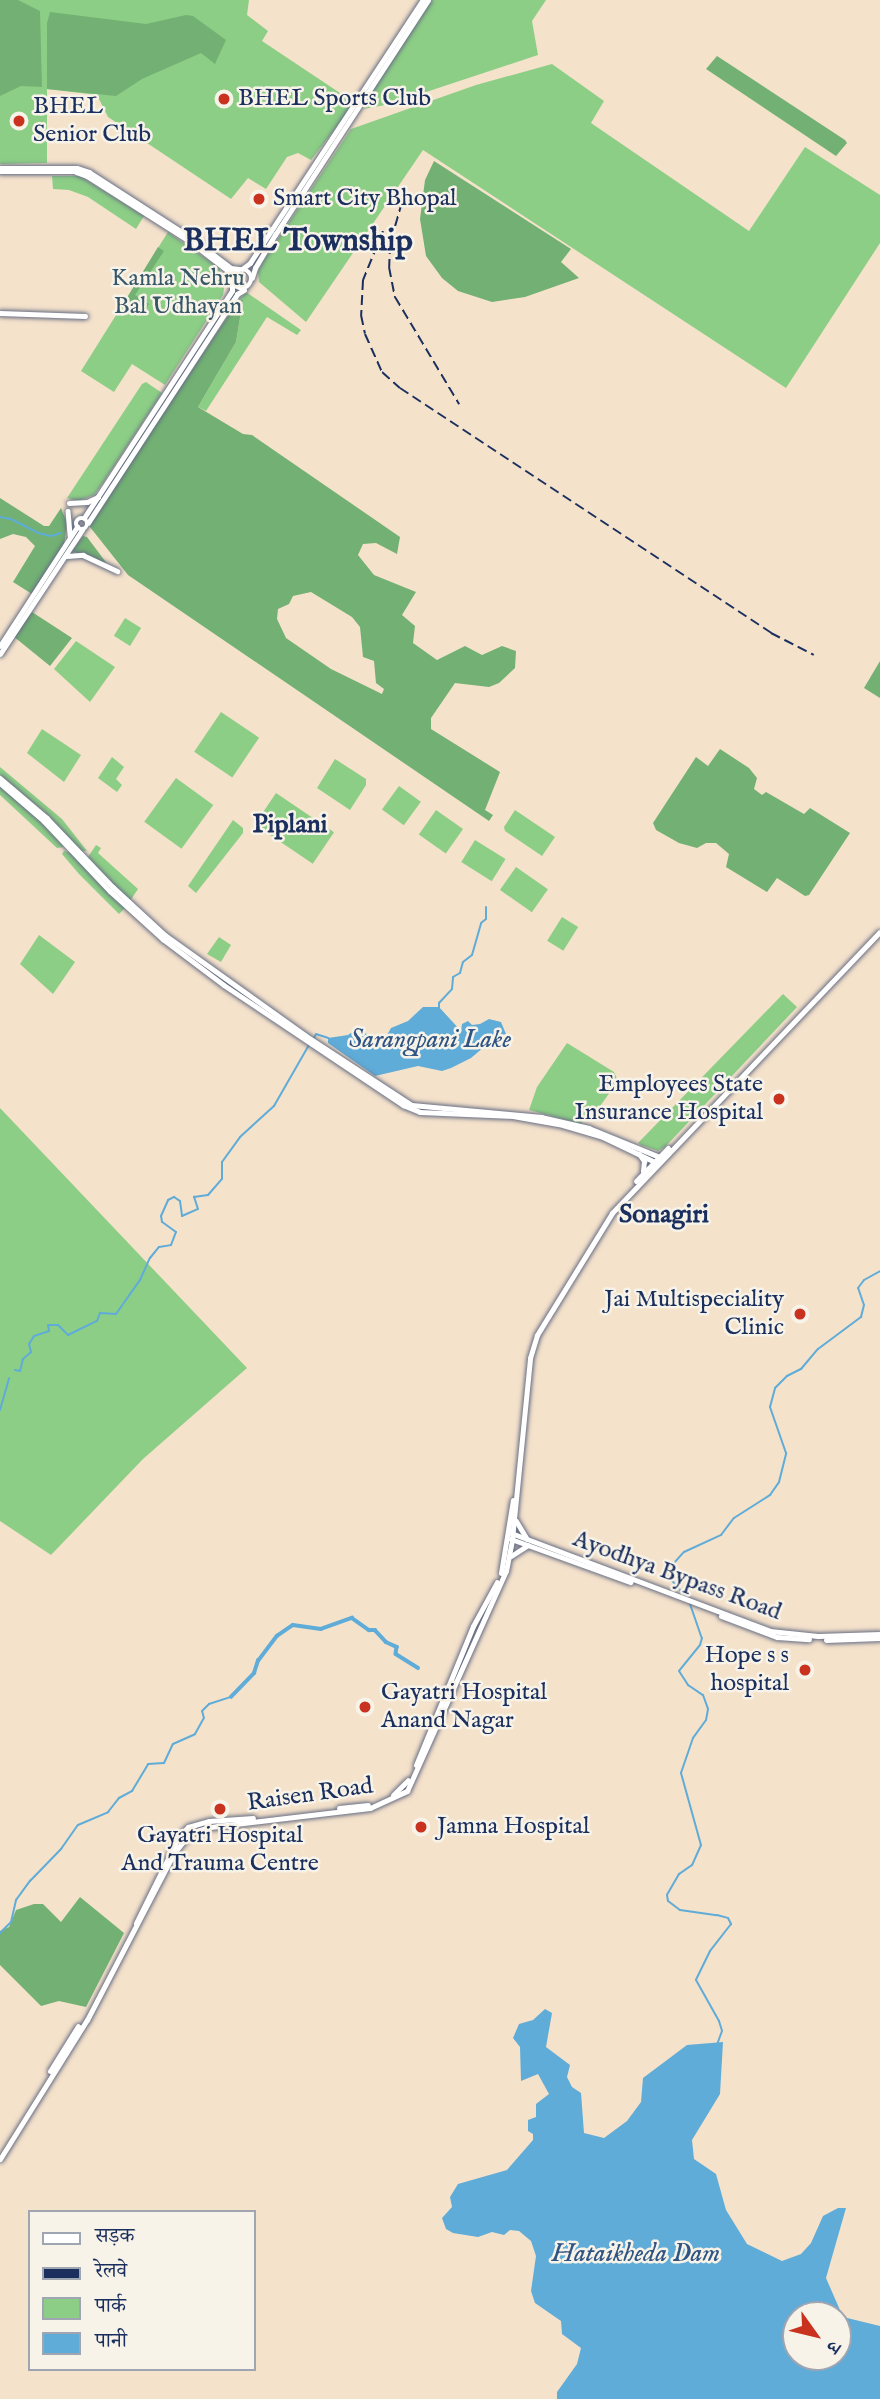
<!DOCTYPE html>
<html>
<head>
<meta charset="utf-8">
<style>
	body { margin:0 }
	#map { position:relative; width:880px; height:2399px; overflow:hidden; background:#f5e2cb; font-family:"IM FELL English","Noto Serif Devanagari",serif }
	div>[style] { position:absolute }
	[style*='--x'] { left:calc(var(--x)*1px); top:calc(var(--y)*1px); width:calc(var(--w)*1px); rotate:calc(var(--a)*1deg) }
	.green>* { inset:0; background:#8dce86; transform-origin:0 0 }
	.forest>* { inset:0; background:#72b173 }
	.water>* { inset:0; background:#5facd8 }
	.stream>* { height:2px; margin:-1px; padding:0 1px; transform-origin:1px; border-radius:1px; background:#5facd8 }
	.canal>* { height:3.5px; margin:-1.75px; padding:0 1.75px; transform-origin:1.75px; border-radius:1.75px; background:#5facd8 }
	.roads { filter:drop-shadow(0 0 2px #676e84) drop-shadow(0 0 2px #676e84) }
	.secondary>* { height:4.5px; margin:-2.25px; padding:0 2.25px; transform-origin:2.25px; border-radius:2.25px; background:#fff }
	.secondary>.ring { margin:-2.25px; padding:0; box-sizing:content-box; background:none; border:4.5px solid #fff; border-radius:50% }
	.primary>* { height:5px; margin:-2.5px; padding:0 2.5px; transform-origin:2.5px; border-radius:2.5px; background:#fff }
	.rail>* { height:2px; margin-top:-1px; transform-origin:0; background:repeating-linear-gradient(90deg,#1b2f5e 0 10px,transparent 0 15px) }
	.dots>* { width:19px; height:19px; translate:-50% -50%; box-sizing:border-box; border:4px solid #f7f3e8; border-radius:50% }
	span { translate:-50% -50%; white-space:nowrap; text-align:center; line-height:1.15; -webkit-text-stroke:5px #f7f3e8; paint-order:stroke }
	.poi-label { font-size:24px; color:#1b2f5e }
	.left { translate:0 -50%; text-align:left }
	.right { translate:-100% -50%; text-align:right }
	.park-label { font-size:24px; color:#385768 }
	.street-label { font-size:24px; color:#1b2f5e }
	.neighbourhood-label { font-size:26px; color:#1b2f5e; font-weight:700 }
	.water-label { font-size:26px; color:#2f5483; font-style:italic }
	.district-label { font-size:32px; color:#1b2f5e; font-weight:700 }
	.legend { position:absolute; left:28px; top:2210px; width:228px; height:161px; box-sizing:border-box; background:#f7f3e8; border:2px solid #9fa5b1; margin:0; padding:9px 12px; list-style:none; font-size:21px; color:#1b2f5e }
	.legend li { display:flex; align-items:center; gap:14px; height:35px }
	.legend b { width:35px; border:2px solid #9fa5b1 }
	.north { position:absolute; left:782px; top:2301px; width:70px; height:70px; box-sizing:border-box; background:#f7f3e8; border:2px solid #9fa5b1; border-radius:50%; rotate:124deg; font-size:19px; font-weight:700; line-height:28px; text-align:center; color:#1b2f5e }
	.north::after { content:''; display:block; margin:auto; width:24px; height:32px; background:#c8321e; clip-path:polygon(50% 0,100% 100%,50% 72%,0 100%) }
</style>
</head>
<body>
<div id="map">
	<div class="green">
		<i style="clip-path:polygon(0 0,249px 0,247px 15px,268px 31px,262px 41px,355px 103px,311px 160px,298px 153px,287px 157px,266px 189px,248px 178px,231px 199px,108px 117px,97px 95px,47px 89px,47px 163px,0 164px)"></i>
		<i style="clip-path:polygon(431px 0,546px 0,532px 21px,538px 55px,390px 104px,364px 109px,370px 94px)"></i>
		<i style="clip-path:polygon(552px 64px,604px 101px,591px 123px,749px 231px,805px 147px,880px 195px,880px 243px,786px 388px,423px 150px,306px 322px,259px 282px,258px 272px,262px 263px,351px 129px,476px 85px)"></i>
		<i style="clip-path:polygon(52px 176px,80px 176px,144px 216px,136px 229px,88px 197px,69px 190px,53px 189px)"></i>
		<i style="clip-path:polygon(168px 232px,219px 268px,225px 283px,223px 295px,165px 385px,132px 364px,114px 392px,81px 371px)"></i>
		<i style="clip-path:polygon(246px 292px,301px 330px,297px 335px,267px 317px,206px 411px,198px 407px,236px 342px,243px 300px,238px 301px)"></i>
		<i style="clip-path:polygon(146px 382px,162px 393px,103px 483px,94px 495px,78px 501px,67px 498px,142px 384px)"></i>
		<i style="left:125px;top:618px;width:19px;height:21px;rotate:32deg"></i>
		<i style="clip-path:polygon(76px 641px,115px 667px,90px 702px,54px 669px)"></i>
		<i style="left:221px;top:712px;width:46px;height:48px;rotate:34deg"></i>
		<i style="clip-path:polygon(42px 729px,81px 755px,64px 782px,27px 753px)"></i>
		<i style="clip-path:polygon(112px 757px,124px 767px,116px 779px,122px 785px,117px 792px,98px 778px)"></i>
		<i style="clip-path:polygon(335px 759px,366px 779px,366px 785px,350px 810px,317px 788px)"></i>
		<i style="clip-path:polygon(0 767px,62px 819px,87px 851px,81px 851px,48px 815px,0 775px)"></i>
		<i style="left:176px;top:778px;width:46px;height:54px;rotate:36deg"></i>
		<i style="clip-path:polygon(0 785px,34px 814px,64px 847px,57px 848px,0 795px)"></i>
		<i style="left:399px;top:786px;width:27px;height:29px;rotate:36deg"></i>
		<i style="left:276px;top:793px;width:70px;height:38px;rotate:34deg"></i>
		<i style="left:436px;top:810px;width:33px;height:30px;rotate:35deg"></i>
		<i style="clip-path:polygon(515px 810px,555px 837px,542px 856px,505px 831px,504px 827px)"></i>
		<i style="clip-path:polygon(233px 820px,243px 828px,243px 833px,196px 893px,188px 886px)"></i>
		<i style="left:475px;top:840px;width:36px;height:26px;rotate:32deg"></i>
		<i style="clip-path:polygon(96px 845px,101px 848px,98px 853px,138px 889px,130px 901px,88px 857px)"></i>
		<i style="clip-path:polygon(64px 851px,71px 853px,125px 908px,119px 914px,79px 874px,62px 854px)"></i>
		<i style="left:516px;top:867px;width:39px;height:28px;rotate:35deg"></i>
		<i style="left:562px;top:917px;width:19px;height:28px;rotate:32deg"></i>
		<i style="clip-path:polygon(39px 935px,75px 962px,53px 994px,20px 964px)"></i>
		<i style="clip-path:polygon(219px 937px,231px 945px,221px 962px,207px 954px)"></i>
		<i style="clip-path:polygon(783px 994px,797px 1007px,665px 1147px,658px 1151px,641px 1145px,638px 1143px)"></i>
		<i style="clip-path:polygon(567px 1043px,614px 1072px,618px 1081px,598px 1109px,594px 1106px,581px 1124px,529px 1110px,537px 1087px)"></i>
		<i style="clip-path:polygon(0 1108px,247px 1368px,143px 1459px,51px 1555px,0 1521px)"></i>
	</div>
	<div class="forest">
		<i style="clip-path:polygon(0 0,18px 0,40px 11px,42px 87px,21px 86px,0 96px)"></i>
		<i style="clip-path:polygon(50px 12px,146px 24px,186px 15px,193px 16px,226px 40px,215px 64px,201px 53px,142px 79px,116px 96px,47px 89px,47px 23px)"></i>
		<i style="clip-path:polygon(717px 56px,845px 140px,847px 143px,836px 156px,706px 69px)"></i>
		<i style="clip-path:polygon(434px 161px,571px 249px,561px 262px,579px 278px,525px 297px,492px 302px,458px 291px,442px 278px,426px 256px,420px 219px,425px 180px)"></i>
		<i style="clip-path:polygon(158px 247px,164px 251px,135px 295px,149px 304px,144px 311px,133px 305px,128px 309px,122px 306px)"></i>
		<i style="clip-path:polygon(evenodd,243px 300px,236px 342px,198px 407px,243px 434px,252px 435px,400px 537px,397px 554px,376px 543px,363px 544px,358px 555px,374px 575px,416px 592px,402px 615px,415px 626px,413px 643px,437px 660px,465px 646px,482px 655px,502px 646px,516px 651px,515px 668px,499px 683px,489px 687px,455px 683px,431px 718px,431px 729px,500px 772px,485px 810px,493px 815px,489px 821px,128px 575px,90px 527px,90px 522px,238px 301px,243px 300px,311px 592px,352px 617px,360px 627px,363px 657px,374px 661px,376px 683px,384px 689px,382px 694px,331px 669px,286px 638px,277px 619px,278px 609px,289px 604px,293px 596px,311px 592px)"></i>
		<i style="clip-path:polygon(0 498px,44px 526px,49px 526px,61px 508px,67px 523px,64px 545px,32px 594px,13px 582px,35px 546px,26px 537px,13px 534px,0 539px)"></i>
		<i style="clip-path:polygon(83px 536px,87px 537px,108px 565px,72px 551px)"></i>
		<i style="clip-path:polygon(32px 612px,72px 638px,50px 666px,13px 636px)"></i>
		<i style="clip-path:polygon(880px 661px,880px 698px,864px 688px)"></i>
		<i style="clip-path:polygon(720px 749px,749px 768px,757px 778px,754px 789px,762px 795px,766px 792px,804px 814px,810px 808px,850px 833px,809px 895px,805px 896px,777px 878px,767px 892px,726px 867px,729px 854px,716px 843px,706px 843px,697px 848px,679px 843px,656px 830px,653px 823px,696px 757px,708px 766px)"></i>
		<i style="clip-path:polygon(80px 1897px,124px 1933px,86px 2007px,59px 2001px,41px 2006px,0 1965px,0 1931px,9px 1927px,16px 1910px,34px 1904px,43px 1904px,61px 1922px)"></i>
	</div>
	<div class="water">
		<i style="clip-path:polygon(423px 1007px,439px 1007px,461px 1031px,462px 1024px,468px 1021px,472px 1025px,480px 1024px,489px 1019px,501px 1022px,506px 1034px,497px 1036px,471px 1058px,451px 1068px,442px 1071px,418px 1066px,375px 1076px,328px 1043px,328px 1038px,348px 1035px,355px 1030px,379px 1038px,387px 1035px,391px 1028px,408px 1021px)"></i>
		<i style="clip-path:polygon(evenodd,545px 2009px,552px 2013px,546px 2047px,570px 2065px,567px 2077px,572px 2087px,581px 2093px,584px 2133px,604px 2138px,627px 2121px,641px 2102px,643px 2078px,687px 2045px,723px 2042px,720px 2094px,692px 2140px,694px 2159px,716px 2174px,726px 2210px,747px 2244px,782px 2261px,801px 2254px,811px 2243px,823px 2216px,838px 2208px,846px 2208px,826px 2278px,843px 2317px,880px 2326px,880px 2399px,557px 2399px,557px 2392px,577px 2364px,581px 2348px,562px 2334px,561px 2321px,535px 2303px,531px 2291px,536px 2256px,531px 2241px,519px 2231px,510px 2230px,504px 2235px,492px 2232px,478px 2237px,453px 2233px,446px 2229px,442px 2218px,452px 2207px,450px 2197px,458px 2184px,507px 2170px,533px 2140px,533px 2134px,528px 2131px,528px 2120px,536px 2117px,536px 2104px,549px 2094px,538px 2074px,521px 2081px,520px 2047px,513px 2038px,519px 2024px,533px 2020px,545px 2009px,796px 2315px,838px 2315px,838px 2357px,796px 2357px,796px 2315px)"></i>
	</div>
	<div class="stream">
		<i style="--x:0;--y:517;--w:11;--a:10"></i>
		<i style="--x:11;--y:519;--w:30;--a:27"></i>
		<i style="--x:38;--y:533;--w:13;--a:13"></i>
		<i style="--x:51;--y:536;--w:10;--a:-17"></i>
		<i style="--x:439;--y:1008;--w:5;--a:-90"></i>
		<i style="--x:439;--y:1003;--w:19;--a:-47"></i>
		<i style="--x:452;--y:989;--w:12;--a:-85"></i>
		<i style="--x:453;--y:977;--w:8;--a:-30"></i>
		<i style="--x:460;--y:973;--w:11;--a:-75"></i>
		<i style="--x:463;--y:962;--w:11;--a:-38"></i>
		<i style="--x:472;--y:955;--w:33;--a:-74"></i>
		<i style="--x:481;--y:923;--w:6;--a:-39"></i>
		<i style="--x:486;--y:919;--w:12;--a:-90"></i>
		<i style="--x:314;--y:1038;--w:4;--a:-63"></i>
		<i style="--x:316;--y:1034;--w:13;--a:18"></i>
		<i style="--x:15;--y:1370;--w:5;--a:11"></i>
		<i style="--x:20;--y:1371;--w:12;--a:-76"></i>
		<i style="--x:23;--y:1359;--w:11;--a:-41"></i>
		<i style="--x:31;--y:1352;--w:8;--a:-104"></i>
		<i style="--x:29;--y:1344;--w:9;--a:-58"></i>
		<i style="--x:34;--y:1336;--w:16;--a:-18"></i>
		<i style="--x:49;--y:1331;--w:6;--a:-99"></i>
		<i style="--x:48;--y:1325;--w:10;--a:0"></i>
		<i style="--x:58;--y:1325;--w:14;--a:45"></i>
		<i style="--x:68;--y:1335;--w:32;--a:-26"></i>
		<i style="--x:97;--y:1321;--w:9;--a:-69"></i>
		<i style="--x:100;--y:1313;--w:16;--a:4"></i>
		<i style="--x:116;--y:1314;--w:42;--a:-54.8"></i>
		<i style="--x:140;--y:1280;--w:24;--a:-66"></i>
		<i style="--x:150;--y:1258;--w:14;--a:-51"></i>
		<i style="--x:159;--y:1247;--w:12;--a:-9"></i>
		<i style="--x:171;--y:1245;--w:14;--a:-69"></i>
		<i style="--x:176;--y:1232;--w:17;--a:-144"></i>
		<i style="--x:162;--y:1222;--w:6;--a:-99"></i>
		<i style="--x:161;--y:1216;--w:17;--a:-66"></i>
		<i style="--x:168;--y:1200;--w:7;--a:-27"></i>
		<i style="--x:174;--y:1197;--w:7;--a:34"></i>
		<i style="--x:180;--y:1201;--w:15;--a:82"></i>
		<i style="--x:182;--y:1216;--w:17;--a:-24"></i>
		<i style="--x:198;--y:1209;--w:13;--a:-108"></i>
		<i style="--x:194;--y:1197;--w:14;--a:-8"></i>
		<i style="--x:208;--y:1195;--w:21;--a:-49"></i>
		<i style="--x:222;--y:1179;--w:17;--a:-90"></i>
		<i style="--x:222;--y:1162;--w:31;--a:-54"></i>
		<i style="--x:240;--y:1137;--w:46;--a:-42.4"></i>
		<i style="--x:274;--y:1106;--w:70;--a:-60.2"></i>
		<i style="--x:0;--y:1410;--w:33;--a:-74"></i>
		<i style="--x:688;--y:1599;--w:35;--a:-131"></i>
		<i style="--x:665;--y:1573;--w:28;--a:-48"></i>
		<i style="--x:684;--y:1552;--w:41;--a:-24.7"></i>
		<i style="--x:721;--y:1535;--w:21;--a:-53"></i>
		<i style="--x:734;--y:1518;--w:43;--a:-32.6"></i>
		<i style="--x:770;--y:1495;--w:16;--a:-55"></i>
		<i style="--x:779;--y:1482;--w:30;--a:-76"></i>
		<i style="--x:786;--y:1453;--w:49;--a:-109.2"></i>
		<i style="--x:770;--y:1407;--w:20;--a:-75"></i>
		<i style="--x:775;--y:1388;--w:17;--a:-45"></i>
		<i style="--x:787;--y:1376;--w:16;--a:-27"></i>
		<i style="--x:801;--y:1369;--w:26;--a:-50"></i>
		<i style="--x:818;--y:1349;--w:54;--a:-36.7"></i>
		<i style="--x:861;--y:1317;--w:12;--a:-76"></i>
		<i style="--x:864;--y:1305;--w:18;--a:-109"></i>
		<i style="--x:858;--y:1288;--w:10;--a:-53"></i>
		<i style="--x:864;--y:1280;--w:18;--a:-29"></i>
		<i style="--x:690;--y:1604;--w:36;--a:71"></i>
		<i style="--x:702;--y:1638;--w:7;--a:106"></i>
		<i style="--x:700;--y:1645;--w:33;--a:129"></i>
		<i style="--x:679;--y:1671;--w:17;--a:57"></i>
		<i style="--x:688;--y:1685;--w:18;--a:34"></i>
		<i style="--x:703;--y:1695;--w:15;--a:70"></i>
		<i style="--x:708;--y:1709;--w:11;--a:100"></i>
		<i style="--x:706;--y:1720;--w:22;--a:126"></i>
		<i style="--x:693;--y:1738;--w:37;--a:109"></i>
		<i style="--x:681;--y:1773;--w:75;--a:74.5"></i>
		<i style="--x:701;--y:1845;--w:22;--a:114"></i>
		<i style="--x:692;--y:1865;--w:16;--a:145"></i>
		<i style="--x:679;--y:1874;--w:24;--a:120"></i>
		<i style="--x:667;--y:1895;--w:6;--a:81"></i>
		<i style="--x:668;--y:1901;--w:15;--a:37"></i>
		<i style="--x:680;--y:1910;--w:37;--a:8"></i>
		<i style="--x:717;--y:1915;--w:11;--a:15"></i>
		<i style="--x:728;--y:1918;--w:7;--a:63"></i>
		<i style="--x:731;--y:1924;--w:34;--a:128"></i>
		<i style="--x:710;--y:1951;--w:32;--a:116"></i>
		<i style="--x:696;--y:1980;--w:47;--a:60.7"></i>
		<i style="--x:719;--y:2021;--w:10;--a:73"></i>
		<i style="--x:722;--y:2031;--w:12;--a:110"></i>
		<i style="--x:0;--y:1933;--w:16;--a:-45"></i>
		<i style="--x:11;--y:1922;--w:23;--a:-77"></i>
		<i style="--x:16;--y:1900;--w:24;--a:-54"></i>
		<i style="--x:30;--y:1881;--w:45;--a:-45.9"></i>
		<i style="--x:61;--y:1849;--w:29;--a:-55"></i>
		<i style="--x:78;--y:1825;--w:33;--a:-23"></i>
		<i style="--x:108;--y:1812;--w:18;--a:-52"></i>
		<i style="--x:119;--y:1798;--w:15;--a:-28"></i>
		<i style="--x:132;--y:1791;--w:31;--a:-59"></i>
		<i style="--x:148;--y:1764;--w:16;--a:-4"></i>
		<i style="--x:164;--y:1763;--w:21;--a:-65"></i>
		<i style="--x:173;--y:1744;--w:24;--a:-24"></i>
		<i style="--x:195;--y:1734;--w:18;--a:-61"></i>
		<i style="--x:204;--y:1718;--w:7;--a:-106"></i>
		<i style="--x:202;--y:1711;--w:10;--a:-45"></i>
		<i style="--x:209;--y:1704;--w:23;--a:-18"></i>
	</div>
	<div class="canal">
		<i style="--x:231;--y:1697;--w:33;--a:-46"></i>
		<i style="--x:254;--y:1673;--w:13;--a:-72"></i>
		<i style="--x:258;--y:1661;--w:31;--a:-53"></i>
		<i style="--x:277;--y:1636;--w:19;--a:-35"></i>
		<i style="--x:293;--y:1625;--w:28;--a:8"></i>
		<i style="--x:321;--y:1629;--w:33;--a:-20"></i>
		<i style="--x:352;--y:1618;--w:21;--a:35"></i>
		<i style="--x:369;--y:1630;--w:6;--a:0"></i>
		<i style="--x:375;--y:1630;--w:16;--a:47"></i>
		<i style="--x:386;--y:1642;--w:12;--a:24"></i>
		<i style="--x:397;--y:1647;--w:7;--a:98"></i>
		<i style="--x:396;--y:1654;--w:26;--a:32"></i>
	</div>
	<div class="roads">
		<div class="secondary">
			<i style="--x:0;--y:168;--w:77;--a:0"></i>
			<i style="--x:77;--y:168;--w:13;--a:18"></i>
			<i style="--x:89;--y:172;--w:124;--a:32.8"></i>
			<i style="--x:193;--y:239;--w:48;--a:37.3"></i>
			<i style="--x:231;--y:268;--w:8;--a:7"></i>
			<i style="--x:0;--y:172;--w:76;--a:0"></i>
			<i style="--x:76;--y:172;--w:12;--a:20"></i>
			<i style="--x:87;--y:176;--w:123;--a:32.4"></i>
			<i style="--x:191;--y:242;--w:49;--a:37.6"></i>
			<i style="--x:230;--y:272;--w:5;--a:68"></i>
			<i class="ring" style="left:232px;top:269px;width:15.5px;height:15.5px"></i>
			<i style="--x:242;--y:269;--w:10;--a:-37"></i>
			<i style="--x:250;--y:263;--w:315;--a:-56.7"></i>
			<i style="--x:252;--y:278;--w:10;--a:-73"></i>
			<i style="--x:255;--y:268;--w:39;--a:-59"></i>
			<i style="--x:275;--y:235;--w:280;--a:-56.9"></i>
			<i style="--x:0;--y:313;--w:85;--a:2"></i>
			<i style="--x:69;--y:503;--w:18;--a:-3"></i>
			<i style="--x:87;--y:502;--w:12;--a:-24"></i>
			<i style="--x:68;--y:511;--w:25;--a:85"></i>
			<i style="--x:84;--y:518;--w:271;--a:-56.9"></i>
			<i style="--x:232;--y:291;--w:10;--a:-90"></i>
			<i class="ring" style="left:76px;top:518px;width:7.5px;height:7.5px"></i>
			<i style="--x:88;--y:523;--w:273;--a:-56.9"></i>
			<i style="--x:237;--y:294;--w:8;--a:-30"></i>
			<i style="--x:67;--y:556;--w:16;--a:-4"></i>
			<i style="--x:83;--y:555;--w:38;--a:25"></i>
			<i style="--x:0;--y:646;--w:142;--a:-57.1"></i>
			<i style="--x:0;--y:654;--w:149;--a:-56.5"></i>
			<i style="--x:0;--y:778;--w:62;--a:40.4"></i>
			<i style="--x:47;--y:818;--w:95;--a:46.3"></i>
			<i style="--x:113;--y:887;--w:71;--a:42.7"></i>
			<i style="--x:165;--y:935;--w:172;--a:35.5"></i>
			<i style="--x:305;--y:1035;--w:128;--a:33.2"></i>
			<i style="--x:412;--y:1105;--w:130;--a:5.3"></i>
			<i style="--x:541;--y:1117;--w:49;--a:12.9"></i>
			<i style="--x:589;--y:1128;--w:79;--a:22.3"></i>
			<i style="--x:0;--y:783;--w:58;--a:40.8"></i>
			<i style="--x:44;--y:821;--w:96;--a:46.7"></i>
			<i style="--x:110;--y:891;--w:72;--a:42.2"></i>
			<i style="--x:163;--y:939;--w:76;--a:37"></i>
			<i style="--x:224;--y:985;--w:216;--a:33.8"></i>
			<i style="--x:403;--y:1105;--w:18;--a:22"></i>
			<i style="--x:420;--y:1112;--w:93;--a:2.5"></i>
			<i style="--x:513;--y:1116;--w:51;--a:10.2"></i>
			<i style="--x:563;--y:1125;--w:42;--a:16.7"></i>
			<i style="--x:603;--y:1137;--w:58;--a:25.7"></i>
		</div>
		<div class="primary">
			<i style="--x:639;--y:1154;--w:9;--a:54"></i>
			<i style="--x:644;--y:1161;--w:10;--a:96"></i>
			<i style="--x:636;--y:1181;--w:46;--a:-45.9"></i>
			<i style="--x:516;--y:1521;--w:21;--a:59"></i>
			<i style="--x:511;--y:1533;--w:277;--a:20.7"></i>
			<i style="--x:770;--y:1631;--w:48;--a:5.9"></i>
			<i style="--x:818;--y:1636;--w:62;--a:-1.8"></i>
			<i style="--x:511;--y:1539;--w:127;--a:19.9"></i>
			<i style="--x:511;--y:1556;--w:20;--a:-33"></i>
			<i style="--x:501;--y:1573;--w:74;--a:-80.7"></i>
			<i style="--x:721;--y:1616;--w:60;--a:20.6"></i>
			<i style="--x:777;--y:1637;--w:32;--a:4"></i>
			<i style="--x:826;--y:1640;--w:54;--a:-2.1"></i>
			<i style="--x:416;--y:1765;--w:150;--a:-67.7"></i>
			<i style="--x:473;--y:1626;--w:50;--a:-61.4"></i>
			<i style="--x:393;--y:1795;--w:21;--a:-45"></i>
			<i style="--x:339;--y:1808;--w:29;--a:-6"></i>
			<i style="--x:136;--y:1923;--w:97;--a:-63.7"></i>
			<i style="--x:179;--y:1836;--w:13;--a:-45"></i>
			<i style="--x:188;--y:1827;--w:22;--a:-16"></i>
			<i style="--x:209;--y:1821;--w:44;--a:-3.9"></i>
			<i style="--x:50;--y:2071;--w:53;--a:-58.1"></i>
			<i style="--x:0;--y:2159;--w:164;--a:-58"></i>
			<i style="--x:87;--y:2020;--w:188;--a:-62.5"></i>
			<i style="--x:174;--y:1853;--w:26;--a:-51"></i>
			<i style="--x:190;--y:1833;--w:21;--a:-17"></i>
			<i style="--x:210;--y:1827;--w:161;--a:-6.8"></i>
			<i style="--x:370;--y:1808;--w:41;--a:-24.7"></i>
			<i style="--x:407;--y:1791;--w:241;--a:-65.8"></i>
			<i style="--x:506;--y:1571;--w:33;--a:-79"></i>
			<i style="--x:512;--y:1539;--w:182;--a:-84.3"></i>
			<i style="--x:530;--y:1358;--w:24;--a:-73"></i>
			<i style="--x:537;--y:1335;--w:143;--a:-58.4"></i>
			<i style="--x:612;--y:1213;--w:388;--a:-46.4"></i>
		</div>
	</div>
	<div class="rail">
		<i style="--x:402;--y:202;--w:44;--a:105.9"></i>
		<i style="--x:390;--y:244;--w:23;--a:92"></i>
		<i style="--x:389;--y:267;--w:31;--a:79"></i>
		<i style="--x:395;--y:297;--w:125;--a:59.1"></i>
		<i style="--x:383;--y:231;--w:53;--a:112.2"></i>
		<i style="--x:363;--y:280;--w:35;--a:93"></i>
		<i style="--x:361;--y:315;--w:19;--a:78"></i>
		<i style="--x:365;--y:334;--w:42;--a:65.9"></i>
		<i style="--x:382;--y:372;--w:24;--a:42"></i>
		<i style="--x:400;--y:388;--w:445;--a:33.4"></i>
		<i style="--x:771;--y:633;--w:48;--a:27.1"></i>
	</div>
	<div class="dots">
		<i style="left:224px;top:99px;background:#c8321e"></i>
		<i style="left:19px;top:121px;background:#c8321e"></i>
		<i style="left:259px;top:199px;background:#c8321e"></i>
		<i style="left:779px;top:1099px;background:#c8321e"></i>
		<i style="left:800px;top:1314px;background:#c8321e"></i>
		<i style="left:805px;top:1670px;background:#c8321e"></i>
		<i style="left:365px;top:1707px;background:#c8321e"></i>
		<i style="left:220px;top:1809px;background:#c8321e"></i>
		<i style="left:421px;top:1827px;background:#c8321e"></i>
	</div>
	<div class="poi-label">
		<span class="left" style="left:238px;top:99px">BHEL Sports Club</span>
		<span class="left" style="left:33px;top:121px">BHEL<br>Senior Club</span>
		<span class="left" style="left:273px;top:199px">Smart City Bhopal</span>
		<span class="right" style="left:763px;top:1099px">Employees State<br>Insurance Hospital</span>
		<span class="right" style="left:784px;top:1314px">Jai Multispeciality<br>Clinic</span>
		<span class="right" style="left:789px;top:1670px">Hope s s<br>hospital</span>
		<span class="left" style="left:381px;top:1707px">Gayatri Hospital<br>Anand Nagar</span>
		<span class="left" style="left:437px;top:1827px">Jamna Hospital</span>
		<span style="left:220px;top:1850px">Gayatri Hospital<br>And Trauma Centre</span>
	</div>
	<div class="park-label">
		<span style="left:178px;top:293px">Kamla Nehru<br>Bal Udhayan</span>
	</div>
	<div class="street-label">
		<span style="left:677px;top:1576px;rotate:20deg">Ayodhya Bypass Road</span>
		<span style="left:310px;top:1795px;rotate:-8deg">Raisen Road</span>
	</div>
	<div class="neighbourhood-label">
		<span style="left:290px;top:825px">Piplani</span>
		<span style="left:664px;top:1215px">Sonagiri</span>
	</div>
	<div class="water-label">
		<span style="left:430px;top:1040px">Sarangpani Lake</span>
		<span style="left:636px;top:2254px">Hataikheda Dam</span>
	</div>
	<div class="district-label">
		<span style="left:298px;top:242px">BHEL Township</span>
	</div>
	<ul class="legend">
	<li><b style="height:9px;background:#fff"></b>सड़क</li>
	<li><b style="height:9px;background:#1b2f5e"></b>रेलवे</li>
	<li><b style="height:19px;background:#8dce86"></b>पार्क</li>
	<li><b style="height:19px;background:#5facd8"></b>पानी</li>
	</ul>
	<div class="north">उ</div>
</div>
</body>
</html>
